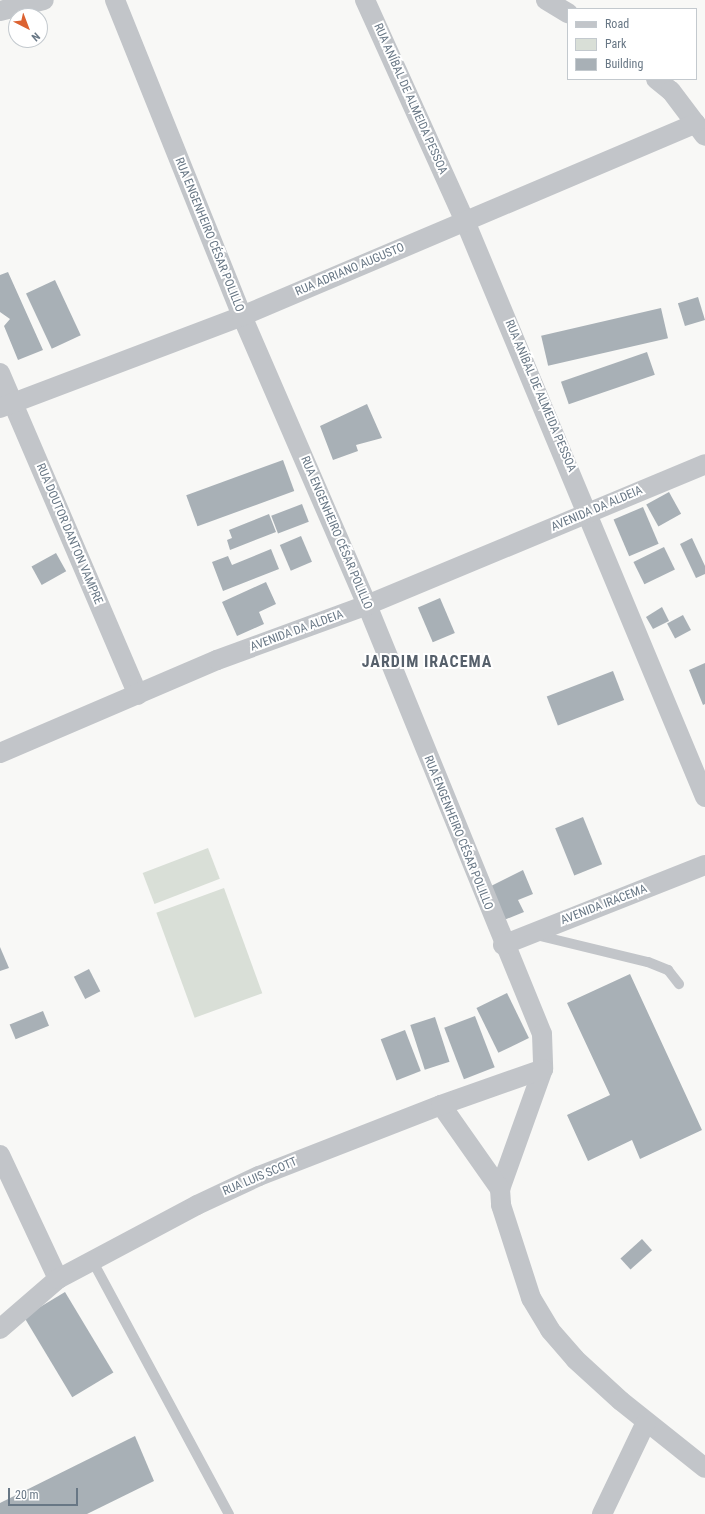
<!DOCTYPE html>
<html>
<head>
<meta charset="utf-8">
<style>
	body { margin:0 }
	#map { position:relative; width:705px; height:1514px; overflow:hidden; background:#f8f8f6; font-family:"Roboto Condensed",sans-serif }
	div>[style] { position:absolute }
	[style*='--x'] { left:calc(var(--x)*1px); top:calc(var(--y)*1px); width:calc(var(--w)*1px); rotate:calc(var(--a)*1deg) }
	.green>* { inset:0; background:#d9dfd7; transform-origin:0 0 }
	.building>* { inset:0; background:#a8b0b6; transform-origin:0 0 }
	.service>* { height:10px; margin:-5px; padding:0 5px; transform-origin:5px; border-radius:5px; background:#c2c5c9 }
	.minor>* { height:20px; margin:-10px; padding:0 10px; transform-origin:10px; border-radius:10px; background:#c2c5c9 }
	span { translate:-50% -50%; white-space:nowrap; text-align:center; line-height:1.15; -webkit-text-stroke:4px #fff; paint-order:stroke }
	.street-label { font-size:12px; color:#687785 }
	.district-label { font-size:16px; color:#56606b; font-weight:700; letter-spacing:1px }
	.legend { position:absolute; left:567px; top:8px; width:130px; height:72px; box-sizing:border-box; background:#fff; border:1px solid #c3c9ce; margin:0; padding:5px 7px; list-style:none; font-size:12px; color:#687785 }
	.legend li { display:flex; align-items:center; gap:8px; height:20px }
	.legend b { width:20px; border:1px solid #c3c9ce }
	.north { position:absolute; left:8px; top:8px; width:40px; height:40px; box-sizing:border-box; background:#fff; border:1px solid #c3c9ce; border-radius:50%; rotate:138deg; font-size:11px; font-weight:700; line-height:16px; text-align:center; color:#687785 }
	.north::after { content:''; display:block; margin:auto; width:14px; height:18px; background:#dc6231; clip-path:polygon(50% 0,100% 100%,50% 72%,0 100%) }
	.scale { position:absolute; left:8px; top:1488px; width:70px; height:18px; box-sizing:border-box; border:2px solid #687785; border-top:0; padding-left:5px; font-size:12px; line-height:14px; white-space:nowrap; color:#687785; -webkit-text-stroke:3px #fff; paint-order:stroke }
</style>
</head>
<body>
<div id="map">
	<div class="green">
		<i style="left:208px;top:848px;width:33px;height:70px;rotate:69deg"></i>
		<i style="left:224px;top:888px;width:112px;height:72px;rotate:70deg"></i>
	</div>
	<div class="building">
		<i style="clip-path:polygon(8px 272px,43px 350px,18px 360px,4px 326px,10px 319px,0 312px,0 275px)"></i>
		<i style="left:55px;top:280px;width:61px;height:32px;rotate:65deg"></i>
		<i style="left:698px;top:297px;width:24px;height:21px;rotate:73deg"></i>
		<i style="left:661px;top:308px;width:31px;height:123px;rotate:77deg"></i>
		<i style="left:647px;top:352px;width:24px;height:91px;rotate:71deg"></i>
		<i style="clip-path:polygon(367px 404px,382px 438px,356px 445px,358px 451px,333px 460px,320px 426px)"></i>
		<i style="left:283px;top:460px;width:33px;height:103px;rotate:70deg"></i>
		<i style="left:669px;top:492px;width:25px;height:26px;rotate:61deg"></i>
		<i style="left:302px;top:504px;width:19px;height:33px;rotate:69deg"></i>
		<i style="left:643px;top:507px;width:40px;height:32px;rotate:67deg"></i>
		<i style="clip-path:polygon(269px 514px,276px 532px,230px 550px,227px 540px,232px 538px,229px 530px)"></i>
		<i style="left:301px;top:536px;width:28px;height:23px;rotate:67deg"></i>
		<i style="clip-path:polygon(692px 538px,705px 566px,705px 574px,696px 578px,680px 544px)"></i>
		<i style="left:664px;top:547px;width:25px;height:34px;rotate:64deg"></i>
		<i style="clip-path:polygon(271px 549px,279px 569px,223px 591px,212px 562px,228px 556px,232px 565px)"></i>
		<i style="left:56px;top:553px;width:21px;height:28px;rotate:61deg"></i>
		<i style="clip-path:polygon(266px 582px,276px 604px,259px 612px,264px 624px,237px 636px,222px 602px)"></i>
		<i style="left:440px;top:598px;width:38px;height:24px;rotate:67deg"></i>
		<i style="clip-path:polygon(662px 607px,669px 621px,653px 629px,646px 617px)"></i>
		<i style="left:683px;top:615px;width:17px;height:18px;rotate:62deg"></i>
		<i style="clip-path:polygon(705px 663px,705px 704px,703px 705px,689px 670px)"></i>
		<i style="left:613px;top:671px;width:31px;height:71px;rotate:69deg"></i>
		<i style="left:583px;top:817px;width:51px;height:30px;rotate:68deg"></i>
		<i style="clip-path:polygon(523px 870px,533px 894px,518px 900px,524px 912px,504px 920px,491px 886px)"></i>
		<i style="clip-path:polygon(0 947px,9px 968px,0 971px)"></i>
		<i style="left:89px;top:969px;width:25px;height:17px;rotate:63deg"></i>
		<i style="clip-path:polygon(630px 974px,702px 1130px,640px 1159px,632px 1140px,588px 1161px,567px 1115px,610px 1095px,567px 1003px)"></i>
		<i style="left:507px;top:993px;width:50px;height:34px;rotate:64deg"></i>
		<i style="left:43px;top:1011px;width:16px;height:36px;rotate:68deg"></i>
		<i style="left:475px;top:1016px;width:55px;height:33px;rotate:69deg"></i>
		<i style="left:435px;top:1017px;width:47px;height:26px;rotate:72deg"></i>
		<i style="left:405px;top:1030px;width:44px;height:26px;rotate:69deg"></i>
		<i style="left:642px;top:1239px;width:15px;height:29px;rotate:48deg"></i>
		<i style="left:65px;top:1292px;width:94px;height:48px;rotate:59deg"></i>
		<i style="clip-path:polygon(135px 1436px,154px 1481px,87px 1514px,0 1514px,0 1503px)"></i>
	</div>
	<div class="service">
		<i style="--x:536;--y:935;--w:115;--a:13.6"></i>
		<i style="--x:648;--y:962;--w:22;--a:22"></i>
		<i style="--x:668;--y:970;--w:18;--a:52"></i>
		<i style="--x:92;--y:1260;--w:289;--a:61.7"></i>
	</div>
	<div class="minor">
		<i style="--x:115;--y:0;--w:341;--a:68.1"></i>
		<i style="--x:242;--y:316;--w:315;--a:66.6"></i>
		<i style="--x:367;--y:605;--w:463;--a:67.8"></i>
		<i style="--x:542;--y:1034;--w:35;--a:88"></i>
		<i style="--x:543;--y:1069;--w:127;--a:109.7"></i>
		<i style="--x:500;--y:1189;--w:16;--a:86"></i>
		<i style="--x:501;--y:1205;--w:98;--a:72.1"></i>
		<i style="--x:531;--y:1298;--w:37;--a:59"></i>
		<i style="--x:550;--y:1330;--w:38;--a:49"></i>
		<i style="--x:575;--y:1359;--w:62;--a:42.4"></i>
		<i style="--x:621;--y:1401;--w:107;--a:38.6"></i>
		<i style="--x:365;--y:0;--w:243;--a:65.7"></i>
		<i style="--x:465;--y:221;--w:624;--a:67.38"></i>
		<i style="--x:546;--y:0;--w:26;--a:31"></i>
		<i style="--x:0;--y:11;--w:45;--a:-14"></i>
		<i style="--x:656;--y:79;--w:19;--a:39"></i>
		<i style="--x:671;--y:91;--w:56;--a:52.9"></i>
		<i style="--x:0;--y:373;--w:350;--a:66.8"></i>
		<i style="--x:0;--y:408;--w:259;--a:-20.8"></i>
		<i style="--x:242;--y:316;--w:493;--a:-23"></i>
		<i style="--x:0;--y:753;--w:236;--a:-23.2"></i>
		<i style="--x:217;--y:660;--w:160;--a:-20.1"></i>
		<i style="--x:367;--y:605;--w:366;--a:-22.6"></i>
		<i style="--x:503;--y:945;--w:217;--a:-21.6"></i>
		<i style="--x:441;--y:1105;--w:103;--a:54.9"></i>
		<i style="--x:0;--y:1155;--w:137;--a:64.9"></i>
		<i style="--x:0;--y:1329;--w:77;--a:-40.8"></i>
		<i style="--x:58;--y:1279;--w:157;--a:-28"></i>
		<i style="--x:197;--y:1205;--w:68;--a:-25.1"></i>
		<i style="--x:259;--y:1176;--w:195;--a:-21.3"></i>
		<i style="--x:441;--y:1105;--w:108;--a:-19.4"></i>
		<i style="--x:602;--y:1514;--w:102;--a:-64.4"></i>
	</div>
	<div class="street-label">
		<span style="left:410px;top:99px;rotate:66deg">RUA ANÍBAL DE ALMEIDA PESSOA</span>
		<span style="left:209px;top:235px;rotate:68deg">RUA ENGENHEIRO CÉSAR POLILLO</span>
		<span style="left:350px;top:270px;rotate:-23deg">RUA ADRIANO AUGUSTO</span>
		<span style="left:540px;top:396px;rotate:67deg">RUA ANÍBAL DE ALMEIDA PESSOA</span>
		<span style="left:597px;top:509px;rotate:-23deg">AVENIDA DA ALDEIA</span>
		<span style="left:336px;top:533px;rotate:67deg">RUA ENGENHEIRO CÉSAR POLILLO</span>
		<span style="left:69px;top:534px;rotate:67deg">RUA DOUTOR DANTON VAMPRE</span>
		<span style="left:297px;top:631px;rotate:-20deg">AVENIDA DA ALDEIA</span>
		<span style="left:458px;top:833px;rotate:68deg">RUA ENGENHEIRO CÉSAR POLILLO</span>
		<span style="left:604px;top:905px;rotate:-21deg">AVENIDA IRACEMA</span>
		<span style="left:260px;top:1177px;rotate:-23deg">RUA LUIS SCOTT</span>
	</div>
	<div class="district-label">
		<span style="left:427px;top:662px">JARDIM IRACEMA</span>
	</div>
	<ul class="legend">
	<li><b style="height:5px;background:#c2c5c9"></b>Road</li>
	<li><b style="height:11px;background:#d9dfd7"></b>Park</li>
	<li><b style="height:11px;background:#a8b0b6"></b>Building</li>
	</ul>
	<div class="north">N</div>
	<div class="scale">20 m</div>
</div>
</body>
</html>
